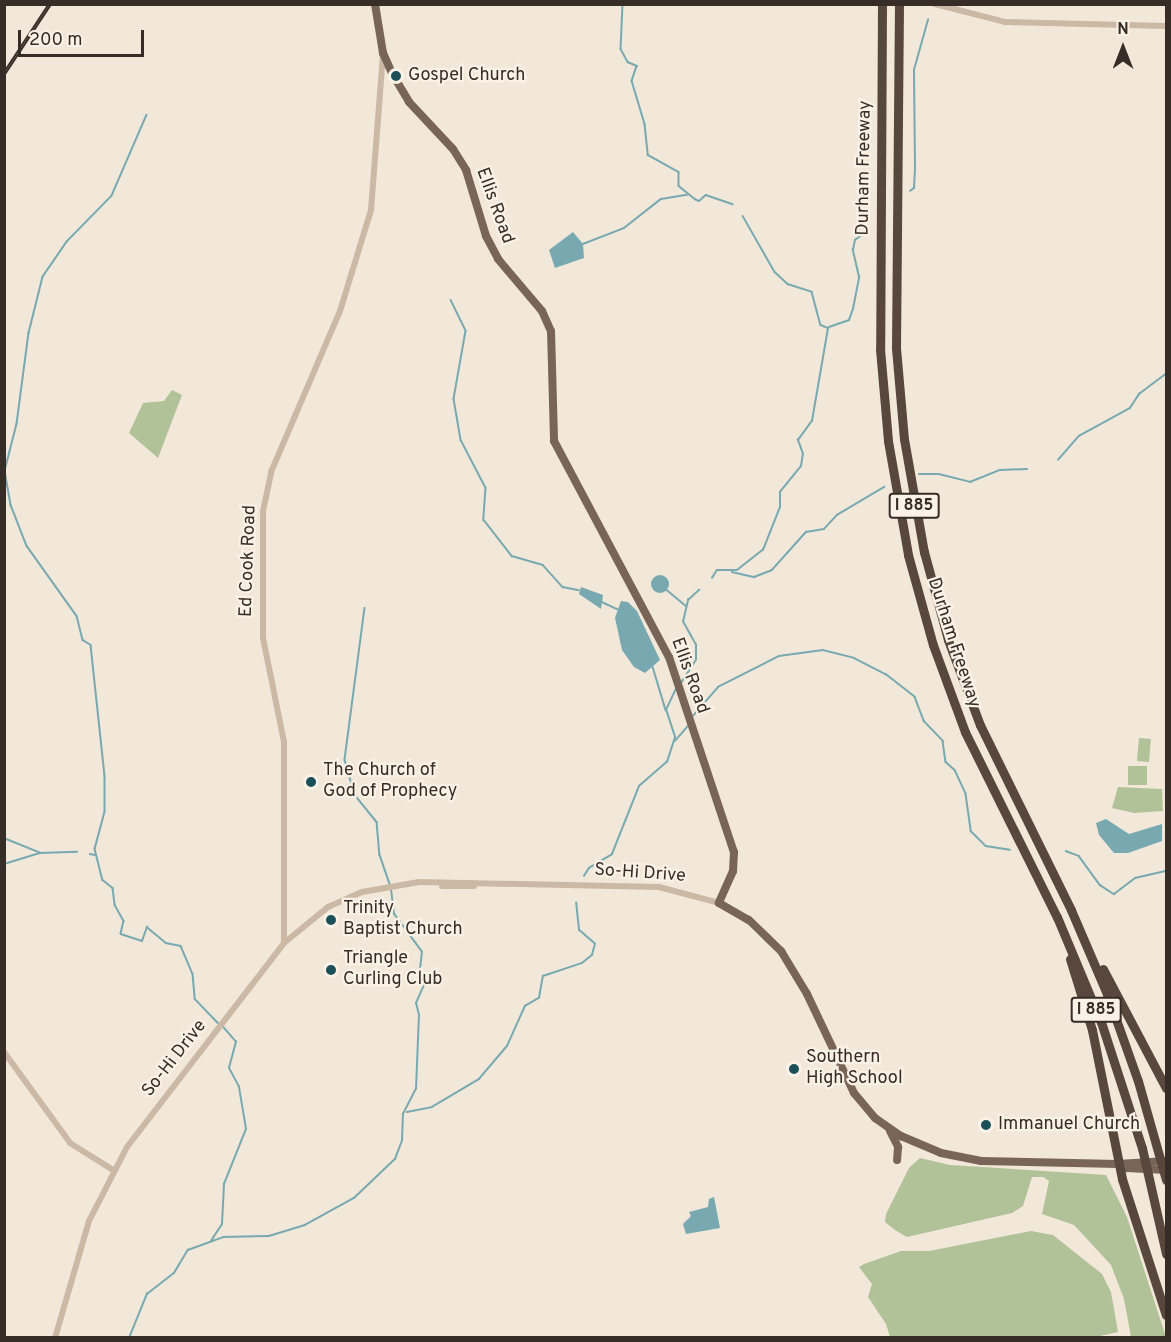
<!DOCTYPE html>
<html>
<head>
<meta charset="utf-8">
<style>
	body { margin:0 }
	#map { position:relative; width:1171px; height:1342px; overflow:hidden; background:#f2e8d9; font-family:Overpass,sans-serif }
	div>[style] { position:absolute }
	[style*='--x'] { left:calc(var(--x)*1px); top:calc(var(--y)*1px); width:calc(var(--w)*1px); rotate:calc(var(--a)*1deg) }
	.green>* { inset:0; background:#b1c299; transform-origin:0 0 }
	.water>* { inset:0; background:#78a9b0 }
	.round { border-radius:50% }
	.stream>* { height:1.5px; margin:-0.75px; padding:0 0.75px; transform-origin:0.75px; border-radius:0.75px; background:#78a9b0 }
	.minor>* { height:6px; margin:-3px; padding:0 3px; transform-origin:3px; border-radius:3px; background:#cbb9a5 }
	.major>* { height:8px; margin:-4px; padding:0 4px; transform-origin:4px; border-radius:4px; background:#796557 }
	.highway>* { height:9px; margin:-4.5px; padding:0 4.5px; transform-origin:4.5px; border-radius:4.5px; background:#57473d }
	.rail>* { height:4px; margin-top:-2px; transform-origin:0; background:repeating-linear-gradient(90deg,#faf2e6 0 4.5px,#362d27 0 9px); box-sizing:border-box; border-block:2px solid #362d27 }
	.dots>* { width:16px; height:16px; translate:-50% -50%; box-sizing:border-box; border:3px solid #faf2e6; border-radius:50% }
	span { translate:-50% -50%; white-space:nowrap; text-align:center; line-height:1.15; -webkit-text-stroke:4.5px #faf2e6; paint-order:stroke }
	.shield-label span { padding:2px 4px; background:#faf2e6; border:2px solid; border-radius:4px; -webkit-text-stroke-width:0 }
	.shield-label { font-size:16px; color:#362d27; font-weight:700 }
	.poi-label { font-size:18px; color:#362d27 }
	.left { translate:0 -50%; text-align:left }
	.street-label { font-size:18px; color:#362d27 }
	.frame { position:absolute; inset:0; border:6px solid #362d27; pointer-events:none }
	.north { position:absolute; left:1093px; top:18px; width:60px; height:60px; -webkit-text-stroke:4px #faf2e6; paint-order:stroke; rotate:0deg; font-size:16px; font-weight:700; line-height:24px; text-align:center; color:#362d27 }
	.north::after { content:''; display:block; margin:auto; width:21px; height:27px; background:#362d27; clip-path:polygon(50% 0,100% 100%,50% 72%,0 100%) }
	.scale { position:absolute; left:18px; top:30px; width:126px; height:27px; box-sizing:border-box; border:3px solid #362d27; border-top:0; padding-left:8px; font-size:18px; line-height:21px; white-space:nowrap; color:#362d27; -webkit-text-stroke:4px #faf2e6; paint-order:stroke }
</style>
</head>
<body>
<div id="map">
	<div class="green">
		<i style="clip-path:polygon(172px 390px,182px 395px,158px 458px,129px 433px,143px 403px,164px 401px)"></i>
		<i style="left:1139px;top:738px;width:12px;height:23px;rotate:5deg"></i>
		<i style="left:1128px;top:766px;width:19px;height:19px"></i>
		<i style="clip-path:polygon(1118px 787px,1162px 789px,1163px 811px,1134px 813px,1112px 808px)"></i>
		<i style="clip-path:polygon(920px 1158px,950px 1165px,1106px 1175px,1127px 1217px,1166px 1337px,1131px 1337px,1124px 1299px,1111px 1265px,1074px 1225px,1042px 1214px,1049px 1181px,1043px 1177px,1032px 1177px,1023px 1206px,1012px 1213px,907px 1237px,895px 1230px,885px 1222px,886px 1214px,909px 1168px)"></i>
		<i style="clip-path:polygon(1031px 1231px,1053px 1235px,1102px 1274px,1111px 1292px,1118px 1332px,1091px 1338px,890px 1337px,886px 1324px,868px 1297px,872px 1284px,859px 1267px,864px 1264px,901px 1251px,929px 1251px)"></i>
	</div>
	<div class="water">
		<i style="clip-path:polygon(573px 232px,583px 244px,584px 258px,555px 268px,549px 250px)"></i>
		<i class="round" style="left:651px;top:575px;width:18px;height:18px"></i>
		<i style="clip-path:polygon(581px 587px,603px 595px,601px 609px,579px 594px)"></i>
		<i style="clip-path:polygon(621px 601px,628px 602px,637px 611px,660px 660px,645px 673px,634px 667px,622px 650px,615px 618px)"></i>
		<i style="clip-path:polygon(1106px 819px,1129px 834px,1162px 824px,1162px 841px,1128px 853px,1114px 853px,1099px 835px,1096px 823px)"></i>
		<i style="clip-path:polygon(714px 1197px,720px 1228px,686px 1234px,683px 1224px,691px 1216px,689px 1212px,708px 1207px,709px 1199px)"></i>
	</div>
	<div class="stream">
		<i style="--x:623;--y:4;--w:45;--a:92.5"></i>
		<i style="--x:621;--y:49;--w:15;--a:62"></i>
		<i style="--x:628;--y:62;--w:10;--a:24"></i>
		<i style="--x:637;--y:66;--w:16;--a:108"></i>
		<i style="--x:632;--y:81;--w:45;--a:73.2"></i>
		<i style="--x:645;--y:124;--w:31;--a:84"></i>
		<i style="--x:648;--y:155;--w:35;--a:29"></i>
		<i style="--x:679;--y:172;--w:14;--a:90"></i>
		<i style="--x:679;--y:186;--w:21;--a:39"></i>
		<i style="--x:695;--y:199;--w:4;--a:27"></i>
		<i style="--x:699;--y:201;--w:9;--a:-41"></i>
		<i style="--x:706;--y:195;--w:28;--a:19"></i>
		<i style="--x:147;--y:115;--w:88;--a:113.4"></i>
		<i style="--x:112;--y:196;--w:64;--a:134.4"></i>
		<i style="--x:67;--y:242;--w:42;--a:124.4"></i>
		<i style="--x:43;--y:277;--w:58;--a:104"></i>
		<i style="--x:29;--y:333;--w:92;--a:97.5"></i>
		<i style="--x:17;--y:424;--w:49;--a:104.3"></i>
		<i style="--x:5;--y:471;--w:35;--a:80"></i>
		<i style="--x:11;--y:505;--w:44;--a:68.7"></i>
		<i style="--x:27;--y:546;--w:86;--a:54.5"></i>
		<i style="--x:77;--y:616;--w:25;--a:76"></i>
		<i style="--x:83;--y:640;--w:9;--a:32"></i>
		<i style="--x:91;--y:645;--w:132;--a:83.9"></i>
		<i style="--x:105;--y:776;--w:36;--a:90"></i>
		<i style="--x:105;--y:812;--w:38;--a:105"></i>
		<i style="--x:95;--y:849;--w:32;--a:76"></i>
		<i style="--x:103;--y:880;--w:13;--a:39"></i>
		<i style="--x:113;--y:888;--w:17;--a:83"></i>
		<i style="--x:115;--y:905;--w:18;--a:61"></i>
		<i style="--x:124;--y:921;--w:13;--a:103"></i>
		<i style="--x:121;--y:934;--w:22;--a:18"></i>
		<i style="--x:142;--y:941;--w:15;--a:-70"></i>
		<i style="--x:147;--y:927;--w:25;--a:40"></i>
		<i style="--x:166;--y:943;--w:15;--a:11"></i>
		<i style="--x:181;--y:946;--w:30;--a:67"></i>
		<i style="--x:193;--y:974;--w:25;--a:85"></i>
		<i style="--x:195;--y:999;--w:33;--a:46"></i>
		<i style="--x:910;--y:191;--w:5;--a:-37"></i>
		<i style="--x:914;--y:188;--w:20;--a:-87"></i>
		<i style="--x:915;--y:168;--w:98;--a:-90.6"></i>
		<i style="--x:914;--y:70;--w:52;--a:-74.4"></i>
		<i style="--x:743;--y:216;--w:64;--a:60.3"></i>
		<i style="--x:775;--y:272;--w:18;--a:43"></i>
		<i style="--x:788;--y:284;--w:25;--a:18"></i>
		<i style="--x:812;--y:292;--w:34;--a:75"></i>
		<i style="--x:821;--y:325;--w:8;--a:23"></i>
		<i style="--x:583;--y:244;--w:44;--a:-21.3"></i>
		<i style="--x:624;--y:228;--w:47;--a:-38.1"></i>
		<i style="--x:661;--y:199;--w:26;--a:-9"></i>
		<i style="--x:451;--y:300;--w:34;--a:64"></i>
		<i style="--x:466;--y:331;--w:69;--a:100"></i>
		<i style="--x:454;--y:399;--w:42;--a:80.3"></i>
		<i style="--x:461;--y:440;--w:54;--a:62.5"></i>
		<i style="--x:486;--y:488;--w:32;--a:94"></i>
		<i style="--x:484;--y:520;--w:46;--a:52.1"></i>
		<i style="--x:512;--y:556;--w:32;--a:16"></i>
		<i style="--x:543;--y:565;--w:30;--a:48"></i>
		<i style="--x:563;--y:587;--w:16;--a:11"></i>
		<i style="--x:829;--y:327;--w:21;--a:-19"></i>
		<i style="--x:849;--y:320;--w:12;--a:-70"></i>
		<i style="--x:853;--y:309;--w:33;--a:-79"></i>
		<i style="--x:859;--y:277;--w:28;--a:-103"></i>
		<i style="--x:853;--y:250;--w:10;--a:-79"></i>
		<i style="--x:855;--y:240;--w:14;--a:-36"></i>
		<i style="--x:1058;--y:460;--w:32;--a:-49"></i>
		<i style="--x:1079;--y:436;--w:58;--a:-28.8"></i>
		<i style="--x:1130;--y:408;--w:17;--a:-57"></i>
		<i style="--x:1139;--y:394;--w:34;--a:-37"></i>
		<i style="--x:919;--y:474;--w:20;--a:0"></i>
		<i style="--x:939;--y:474;--w:32;--a:14"></i>
		<i style="--x:970;--y:482;--w:32;--a:-22"></i>
		<i style="--x:1000;--y:470;--w:27;--a:-2"></i>
		<i style="--x:732;--y:572;--w:23;--a:13"></i>
		<i style="--x:754;--y:577;--w:19;--a:-21"></i>
		<i style="--x:772;--y:570;--w:51;--a:-48.2"></i>
		<i style="--x:806;--y:532;--w:18;--a:-9"></i>
		<i style="--x:824;--y:529;--w:19;--a:-47"></i>
		<i style="--x:837;--y:515;--w:55;--a:-30.8"></i>
		<i style="--x:712;--y:578;--w:9;--a:-58"></i>
		<i style="--x:717;--y:570;--w:20;--a:0"></i>
		<i style="--x:737;--y:570;--w:33;--a:-38"></i>
		<i style="--x:763;--y:550;--w:46;--a:-68.4"></i>
		<i style="--x:780;--y:507;--w:15;--a:-90"></i>
		<i style="--x:780;--y:492;--w:33;--a:-51"></i>
		<i style="--x:801;--y:466;--w:12;--a:-81"></i>
		<i style="--x:803;--y:454;--w:15;--a:-110"></i>
		<i style="--x:798;--y:440;--w:24;--a:-54"></i>
		<i style="--x:812;--y:421;--w:94;--a:-80.2"></i>
		<i style="--x:667;--y:590;--w:25;--a:40"></i>
		<i style="--x:602;--y:602;--w:17;--a:25"></i>
		<i style="--x:365;--y:608;--w:153;--a:97.5"></i>
		<i style="--x:345;--y:760;--w:36;--a:74"></i>
		<i style="--x:355;--y:795;--w:35;--a:51"></i>
		<i style="--x:377;--y:822;--w:33;--a:85"></i>
		<i style="--x:380;--y:855;--w:31;--a:71"></i>
		<i style="--x:653;--y:667;--w:45;--a:73.2"></i>
		<i style="--x:681;--y:683;--w:27;--a:-57"></i>
		<i style="--x:696;--y:660;--w:15;--a:-90"></i>
		<i style="--x:696;--y:645;--w:26;--a:-119"></i>
		<i style="--x:683;--y:622;--w:23;--a:-77"></i>
		<i style="--x:688;--y:600;--w:15;--a:-42"></i>
		<i style="--x:693;--y:716;--w:38;--a:-49"></i>
		<i style="--x:718;--y:687;--w:68;--a:-26.9"></i>
		<i style="--x:779;--y:656;--w:44;--a:-7.8"></i>
		<i style="--x:823;--y:650;--w:32;--a:14"></i>
		<i style="--x:854;--y:658;--w:36;--a:27"></i>
		<i style="--x:886;--y:674;--w:37;--a:38"></i>
		<i style="--x:915;--y:697;--w:26;--a:69"></i>
		<i style="--x:924;--y:721;--w:28;--a:46"></i>
		<i style="--x:943;--y:741;--w:21;--a:82"></i>
		<i style="--x:946;--y:762;--w:12;--a:42"></i>
		<i style="--x:955;--y:770;--w:26;--a:65"></i>
		<i style="--x:966;--y:794;--w:37;--a:82"></i>
		<i style="--x:971;--y:831;--w:21;--a:45"></i>
		<i style="--x:986;--y:846;--w:24;--a:9"></i>
		<i style="--x:675;--y:741;--w:20;--a:-49"></i>
		<i style="--x:4;--y:838;--w:38;--a:22"></i>
		<i style="--x:1066;--y:851;--w:14;--a:21"></i>
		<i style="--x:1079;--y:856;--w:36;--a:54"></i>
		<i style="--x:1100;--y:885;--w:17;--a:33"></i>
		<i style="--x:1114;--y:894;--w:26;--a:-37"></i>
		<i style="--x:1135;--y:878;--w:32;--a:-13"></i>
		<i style="--x:90;--y:854;--w:5;--a:11"></i>
		<i style="--x:4;--y:864;--w:38;--a:-17"></i>
		<i style="--x:40;--y:853;--w:37;--a:-2"></i>
		<i style="--x:584;--y:876;--w:9;--a:-58"></i>
		<i style="--x:589;--y:868;--w:27;--a:-31"></i>
		<i style="--x:612;--y:854;--w:73;--a:-68.3"></i>
		<i style="--x:639;--y:786;--w:37;--a:-41"></i>
		<i style="--x:667;--y:762;--w:26;--a:-72"></i>
		<i style="--x:675;--y:737;--w:28;--a:-108"></i>
		<i style="--x:666;--y:710;--w:23;--a:-65"></i>
		<i style="--x:407;--y:1112;--w:25;--a:-11"></i>
		<i style="--x:432;--y:1107;--w:55;--a:-30.8"></i>
		<i style="--x:479;--y:1079;--w:43;--a:-49.7"></i>
		<i style="--x:507;--y:1046;--w:44;--a:-65.8"></i>
		<i style="--x:525;--y:1006;--w:16;--a:-30"></i>
		<i style="--x:539;--y:998;--w:22;--a:-80"></i>
		<i style="--x:543;--y:976;--w:41;--a:-18.4"></i>
		<i style="--x:582;--y:963;--w:13;--a:-39"></i>
		<i style="--x:592;--y:955;--w:11;--a:-75"></i>
		<i style="--x:595;--y:944;--w:21;--a:-139"></i>
		<i style="--x:579;--y:930;--w:27;--a:-96"></i>
		<i style="--x:211;--y:1241;--w:20;--a:-57"></i>
		<i style="--x:222;--y:1224;--w:40;--a:-87.1"></i>
		<i style="--x:224;--y:1184;--w:59;--a:-68.2"></i>
		<i style="--x:246;--y:1129;--w:43;--a:-99.5"></i>
		<i style="--x:239;--y:1087;--w:21;--a:-118"></i>
		<i style="--x:229;--y:1068;--w:27;--a:-75"></i>
		<i style="--x:236;--y:1042;--w:21;--a:-131"></i>
		<i style="--x:129;--y:1338;--w:48;--a:-67.8"></i>
		<i style="--x:147;--y:1294;--w:34;--a:-38"></i>
		<i style="--x:174;--y:1273;--w:27;--a:-59"></i>
		<i style="--x:188;--y:1250;--w:37;--a:-20"></i>
		<i style="--x:223;--y:1237;--w:46;--a:-1.2"></i>
		<i style="--x:269;--y:1236;--w:38;--a:-17"></i>
		<i style="--x:305;--y:1225;--w:56;--a:-28.9"></i>
		<i style="--x:354;--y:1198;--w:57;--a:-43.6"></i>
		<i style="--x:395;--y:1159;--w:19;--a:-69"></i>
		<i style="--x:402;--y:1141;--w:27;--a:-88"></i>
		<i style="--x:403;--y:1114;--w:28;--a:-63"></i>
		<i style="--x:416;--y:1089;--w:74;--a:-87.7"></i>
		<i style="--x:419;--y:1015;--w:12;--a:-104"></i>
		<i style="--x:416;--y:1003;--w:20;--a:-66"></i>
		<i style="--x:424;--y:985;--w:16;--a:-105"></i>
		<i style="--x:420;--y:970;--w:18;--a:-84"></i>
		<i style="--x:422;--y:952;--w:47;--a:-126.4"></i>
		<i style="--x:394;--y:914;--w:25;--a:-97"></i>
		<i style="--x:1096;--y:1338;--w:10;--a:0"></i>
		<i style="--x:1158;--y:1338;--w:1;--a:-90"></i>
	</div>
	<div class="minor">
		<i style="--x:935;--y:4;--w:72;--a:14.4"></i>
		<i style="--x:1005;--y:22;--w:161;--a:1.4"></i>
		<i style="--x:442;--y:886;--w:32;--a:0"></i>
		<i style="--x:284;--y:943;--w:201;--a:-90"></i>
		<i style="--x:284;--y:742;--w:106;--a:-101.4"></i>
		<i style="--x:263;--y:638;--w:127;--a:-90"></i>
		<i style="--x:263;--y:511;--w:40;--a:-78"></i>
		<i style="--x:271;--y:472;--w:175;--a:-66.8"></i>
		<i style="--x:340;--y:311;--w:106;--a:-72.9"></i>
		<i style="--x:371;--y:210;--w:156;--a:-85.6"></i>
		<i style="--x:4;--y:1052;--w:112;--a:54"></i>
		<i style="--x:70;--y:1143;--w:51;--a:32.1"></i>
		<i style="--x:55;--y:1338;--w:122;--a:-73.8"></i>
		<i style="--x:89;--y:1221;--w:83;--a:-62.8"></i>
		<i style="--x:127;--y:1147;--w:257;--a:-52.4"></i>
		<i style="--x:284;--y:943;--w:57;--a:-39.3"></i>
		<i style="--x:328;--y:907;--w:37;--a:-24"></i>
		<i style="--x:362;--y:892;--w:58;--a:-10"></i>
		<i style="--x:419;--y:882;--w:240;--a:1.2"></i>
		<i style="--x:659;--y:887;--w:62;--a:14.9"></i>
	</div>
	<div class="major">
		<i style="--x:375;--y:4;--w:50;--a:80.7"></i>
		<i style="--x:383;--y:53;--w:24;--a:66"></i>
		<i style="--x:393;--y:75;--w:31;--a:59"></i>
		<i style="--x:409;--y:102;--w:64;--a:46.9"></i>
		<i style="--x:453;--y:149;--w:25;--a:58"></i>
		<i style="--x:466;--y:170;--w:69;--a:73.1"></i>
		<i style="--x:486;--y:236;--w:26;--a:62"></i>
		<i style="--x:498;--y:259;--w:68;--a:49.8"></i>
		<i style="--x:542;--y:311;--w:22;--a:66"></i>
		<i style="--x:551;--y:331;--w:110;--a:88.4"></i>
		<i style="--x:554;--y:441;--w:245;--a:62"></i>
		<i style="--x:669;--y:657;--w:206;--a:71.6"></i>
		<i style="--x:734;--y:852;--w:19;--a:93"></i>
		<i style="--x:733;--y:871;--w:35;--a:114"></i>
		<i style="--x:719;--y:903;--w:34;--a:30"></i>
		<i style="--x:749;--y:920;--w:45;--a:44.1"></i>
		<i style="--x:781;--y:951;--w:50;--a:58.8"></i>
		<i style="--x:807;--y:994;--w:110;--a:64.6"></i>
		<i style="--x:854;--y:1093;--w:33;--a:50"></i>
		<i style="--x:875;--y:1118;--w:32;--a:35"></i>
		<i style="--x:901;--y:1136;--w:43;--a:23"></i>
		<i style="--x:941;--y:1153;--w:41;--a:11.3"></i>
		<i style="--x:981;--y:1161;--w:137;--a:1.3"></i>
		<i style="--x:1118;--y:1164;--w:48;--a:-3.6"></i>
		<i style="--x:890;--y:1131;--w:18;--a:63"></i>
		<i style="--x:898;--y:1147;--w:13;--a:94"></i>
		<i style="--x:1118;--y:1164;--w:10;--a:24"></i>
		<i style="--x:1127;--y:1168;--w:39;--a:3"></i>
	</div>
	<div class="highway">
		<i style="--x:882;--y:4;--w:345;--a:90.3"></i>
		<i style="--x:880;--y:349;--w:92;--a:85"></i>
		<i style="--x:888;--y:441;--w:116;--a:80"></i>
		<i style="--x:908;--y:555;--w:93;--a:74.5"></i>
		<i style="--x:933;--y:645;--w:93;--a:69.8"></i>
		<i style="--x:965;--y:732;--w:207;--a:63.6"></i>
		<i style="--x:1057;--y:917;--w:114;--a:67.3"></i>
		<i style="--x:1101;--y:1022;--w:133;--a:72"></i>
		<i style="--x:1142;--y:1148;--w:109;--a:77.2"></i>
		<i style="--x:899;--y:4;--w:344;--a:90.5"></i>
		<i style="--x:896;--y:348;--w:91;--a:85"></i>
		<i style="--x:904;--y:439;--w:115;--a:80"></i>
		<i style="--x:924;--y:552;--w:91;--a:74.7"></i>
		<i style="--x:948;--y:640;--w:91;--a:69.4"></i>
		<i style="--x:980;--y:725;--w:206;--a:63.8"></i>
		<i style="--x:1071;--y:910;--w:91;--a:66.8"></i>
		<i style="--x:1107;--y:994;--w:92;--a:70.4"></i>
		<i style="--x:1138;--y:1081;--w:103;--a:74.2"></i>
		<i style="--x:1070;--y:959;--w:74;--a:72.8"></i>
		<i style="--x:1092;--y:1030;--w:152;--a:78.6"></i>
		<i style="--x:1122;--y:1179;--w:143;--a:72.1"></i>
		<i style="--x:1103;--y:969;--w:135;--a:62.1"></i>
	</div>
	<div class="rail">
		<i style="--x:4;--y:74;--w:84;--a:-56.7"></i>
	</div>
	<div class="dots">
		<i style="left:396px;top:76px;background:#1b5059"></i>
		<i style="left:311px;top:782px;background:#1b5059"></i>
		<i style="left:331px;top:920px;background:#1b5059"></i>
		<i style="left:331px;top:970px;background:#1b5059"></i>
		<i style="left:794px;top:1069px;background:#1b5059"></i>
		<i style="left:986px;top:1125px;background:#1b5059"></i>
	</div>
	<div class="shield-label">
		<span style="left:914px;top:506px">I 885</span>
		<span style="left:1096px;top:1010px">I 885</span>
	</div>
	<div class="poi-label">
		<span class="left" style="left:408px;top:76px">Gospel Church</span>
		<span class="left" style="left:323px;top:782px">The Church of<br>God of Prophecy</span>
		<span class="left" style="left:343px;top:920px">Trinity<br>Baptist Church</span>
		<span class="left" style="left:343px;top:970px">Triangle<br>Curling Club</span>
		<span class="left" style="left:806px;top:1069px">Southern<br>High School</span>
		<span class="left" style="left:998px;top:1125px">Immanuel Church</span>
	</div>
	<div class="street-label">
		<span style="left:865px;top:168px;rotate:-89deg">Durham Freeway</span>
		<span style="left:494px;top:206px;rotate:70deg">Ellis Road</span>
		<span style="left:249px;top:561px;rotate:-88deg">Ed Cook Road</span>
		<span style="left:953px;top:643px;rotate:72deg">Durham Freeway</span>
		<span style="left:689px;top:676px;rotate:70deg">Ellis Road</span>
		<span style="left:640px;top:874px;rotate:4deg">So-Hi Drive</span>
		<span style="left:175px;top:1059px;rotate:-52deg">So-Hi Drive</span>
	</div>
	<div class="frame"></div>
	<div class="north">N</div>
	<div class="scale">200 m</div>
</div>
</body>
</html>
